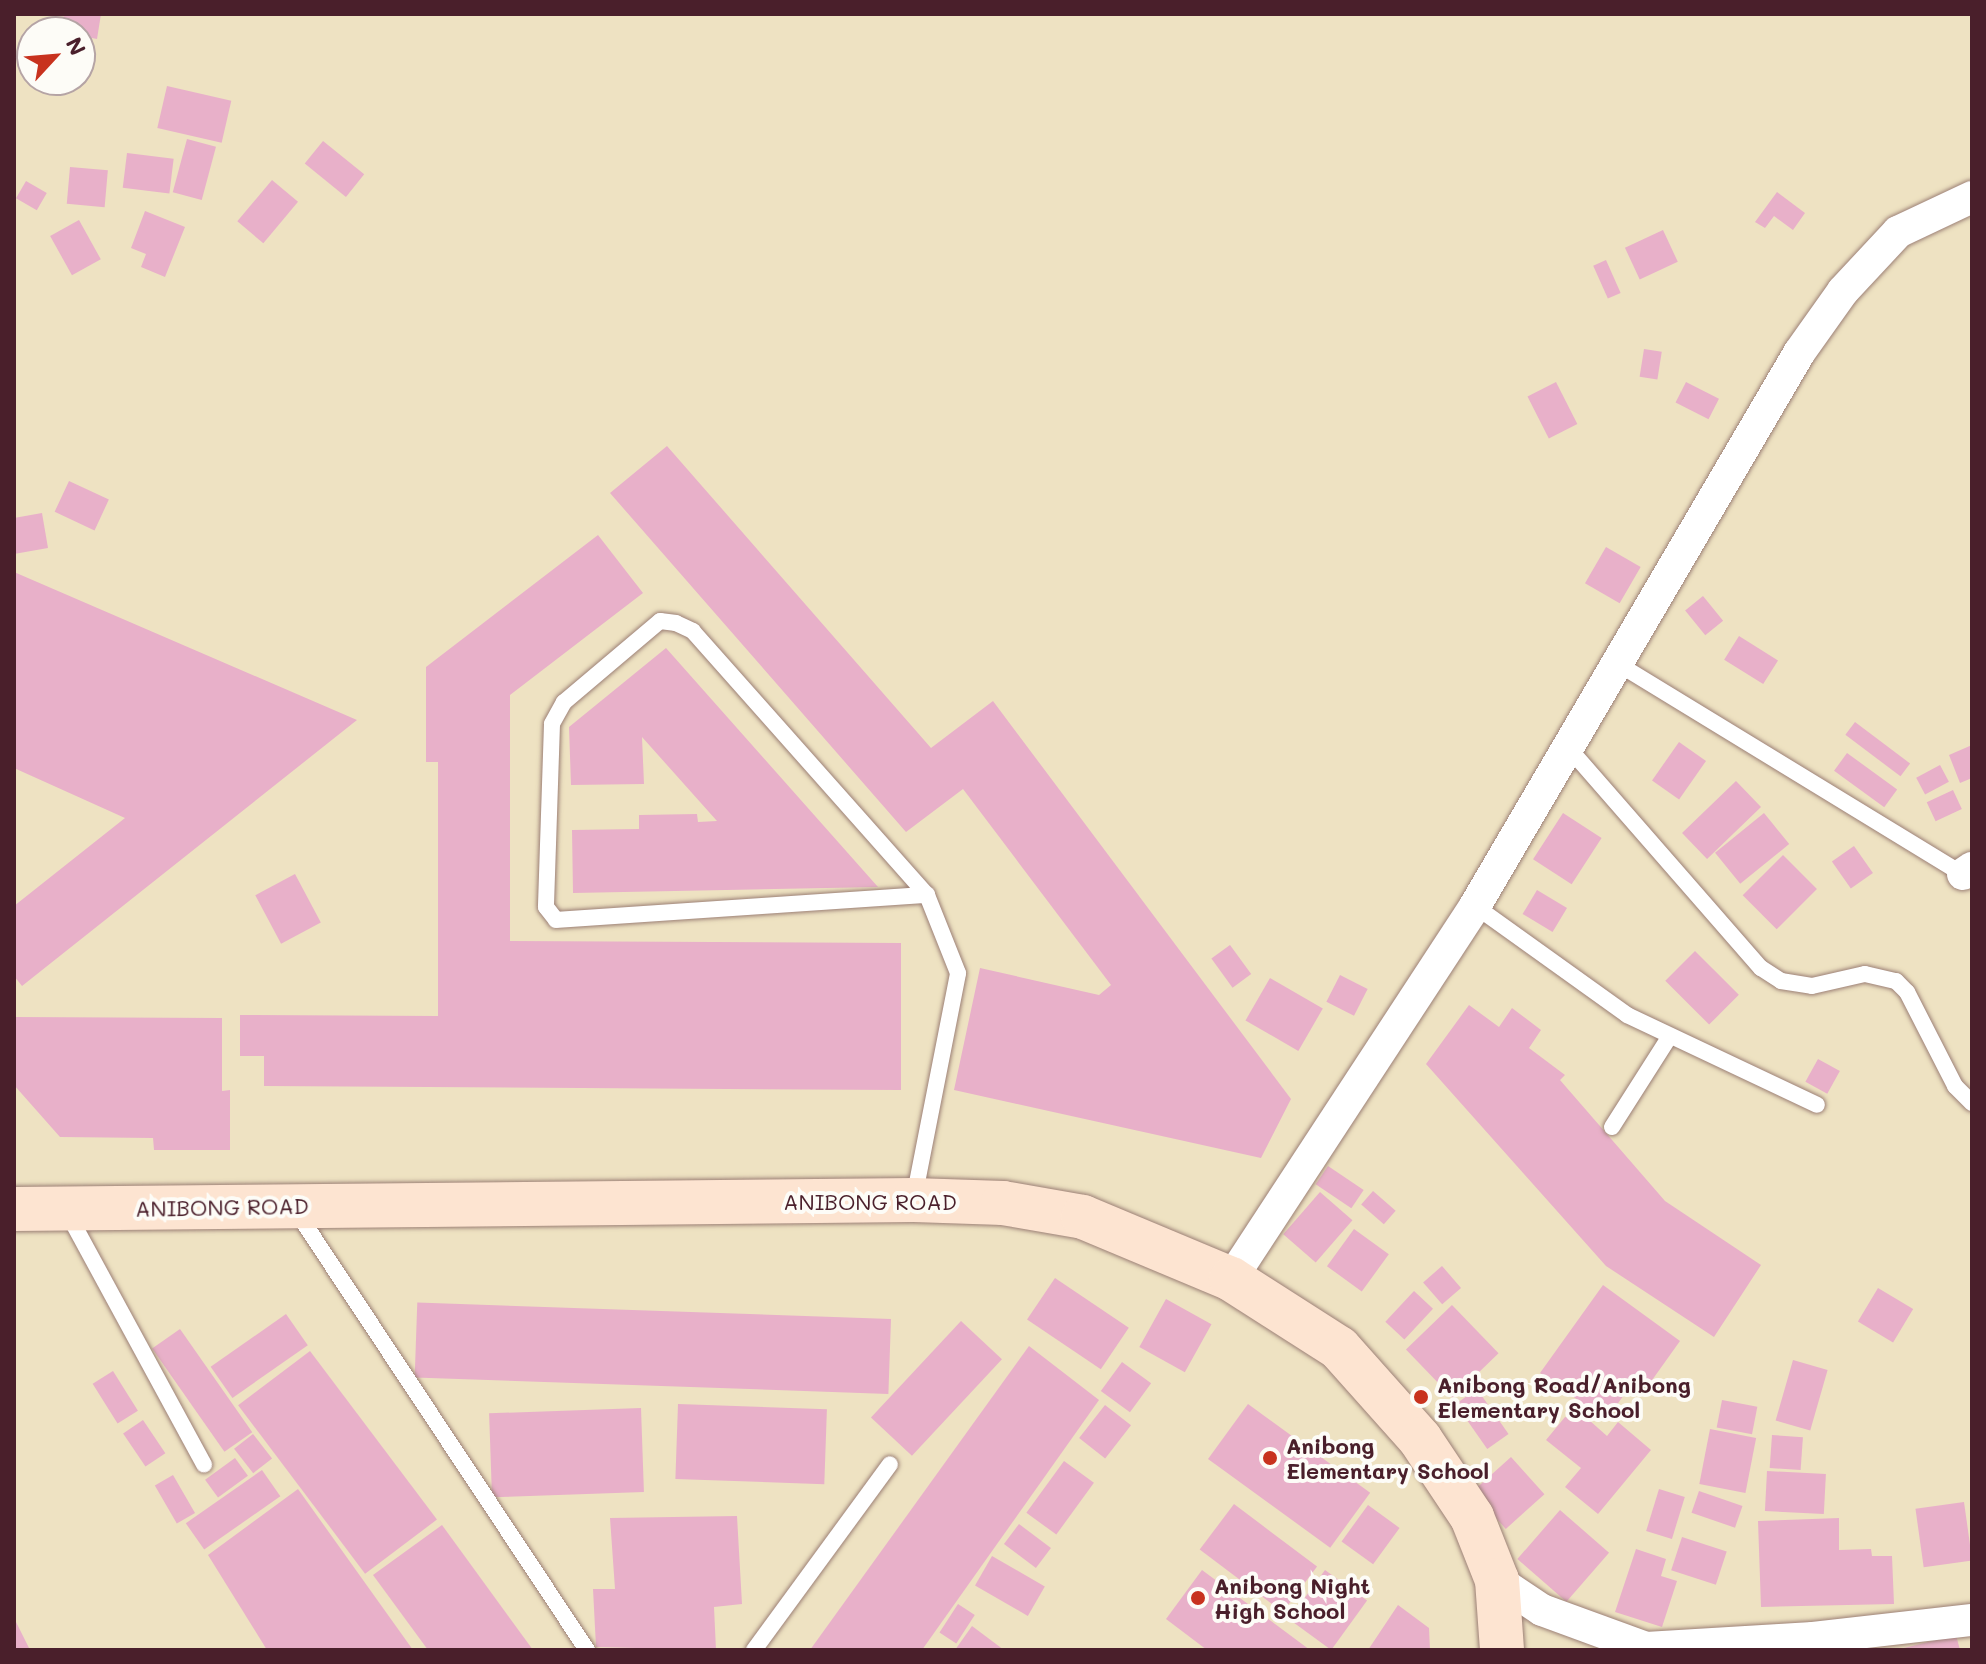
<!DOCTYPE html>
<html>
<head>
<meta charset="utf-8">
<style>
	body { margin:0 }
	#map { position:relative; width:1986px; height:1664px; overflow:hidden; background:#eee2c2; font-family:Mali,sans-serif }
	div>[style] { position:absolute }
	[style*='--x'] { left:calc(var(--x)*1px); top:calc(var(--y)*1px); width:calc(var(--w)*1px); rotate:calc(var(--a)*1deg) }
	.building>* { inset:0; background:#e8b0c9; transform-origin:0 0 }
	.roads { filter:drop-shadow(0 0 2px #9c8076) drop-shadow(0 0 2px #9c8076) }
	.lane>* { height:16px; margin:-8px; padding:0 8px; transform-origin:8px; border-radius:8px; background:#fff }
	.street>* { height:32px; margin:-16px; padding:0 16px; transform-origin:16px; border-radius:16px; background:#fff }
	.secondary>* { height:44px; margin:-22px; padding:0 22px; transform-origin:22px; border-radius:22px; background:#fde4d1 }
	.dots>* { width:22px; height:22px; translate:-50% -50%; box-sizing:border-box; border:4px solid #fdfcf7; border-radius:50% }
	span { translate:-50% -50%; white-space:nowrap; text-align:center; line-height:1.15; -webkit-text-stroke:8px #fdfcf7; paint-order:stroke }
	.street-label { font-size:22px; color:#4a1f2b }
	.poi-label { font-size:22px; color:#4a1f2b; font-weight:700 }
	.left { translate:0 -50%; text-align:left }
	.frame { position:absolute; inset:0; border:16px solid #4a1f2b; pointer-events:none }
	.north { position:absolute; left:16px; top:16px; width:80px; height:80px; box-sizing:border-box; background:#fdfcf7; border:2px solid #b5a4a5; border-radius:50%; rotate:64deg; font-size:22px; font-weight:700; line-height:32px; text-align:center; color:#4a1f2b }
	.north::after { content:''; display:block; margin:auto; width:28px; height:36px; background:#c8321e; clip-path:polygon(50% 0,100% 100%,50% 72%,0 100%) }
</style>
</head>
<body>
<div id="map">
	<div class="building">
		<i style="clip-path:polygon(64px 14px,101px 14px,97px 39px,61px 32px)"></i>
		<i style="left:167px;top:86px;width:66px;height:43px;rotate:13deg"></i>
		<i style="left:187px;top:139px;width:30px;height:55px;rotate:15deg"></i>
		<i style="left:323px;top:141px;width:53px;height:29px;rotate:39deg"></i>
		<i style="left:127px;top:153px;width:47px;height:35px;rotate:7deg"></i>
		<i style="left:70px;top:167px;width:38px;height:37px;rotate:5deg"></i>
		<i style="left:272px;top:180px;width:34px;height:54px;rotate:40deg"></i>
		<i style="left:26px;top:181px;width:24px;height:20px;rotate:30deg"></i>
		<i style="clip-path:polygon(1777px 192px,1805px 213px,1793px 230px,1774px 216px,1765px 228px,1755px 222px)"></i>
		<i style="clip-path:polygon(145px 211px,185px 227px,165px 277px,141px 267px,146px 254px,131px 248px)"></i>
		<i style="left:79px;top:220px;width:45px;height:33px;rotate:61deg"></i>
		<i style="left:1663px;top:230px;width:35px;height:42px;rotate:65deg"></i>
		<i style="left:1606px;top:260px;width:36px;height:14px;rotate:66deg"></i>
		<i style="left:1644px;top:349px;width:18px;height:28px;rotate:9deg"></i>
		<i style="left:1556px;top:382px;width:47px;height:32px;rotate:63deg"></i>
		<i style="left:1686px;top:382px;width:37px;height:23px;rotate:27deg"></i>
		<i style="clip-path:polygon(667px 446px,931px 748px,993px 701px,1291px 1099px,1261px 1158px,954px 1090px,980px 968px,1099px 995px,1111px 985px,963px 789px,906px 832px,610px 493px)"></i>
		<i style="left:69px;top:481px;width:44px;height:34px;rotate:25deg"></i>
		<i style="clip-path:polygon(42px 513px,48px 548px,14px 554px,14px 518px)"></i>
		<i style="clip-path:polygon(598px 535px,643px 593px,510px 695px,510px 941px,901px 943px,901px 1090px,264px 1086px,264px 1056px,240px 1056px,240px 1015px,438px 1016px,438px 762px,426px 762px,426px 667px)"></i>
		<i style="left:1606px;top:547px;width:40px;height:42px;rotate:30deg"></i>
		<i style="clip-path:polygon(14px 572px,357px 720px,22px 986px,14px 976px,14px 906px,125px 818px,14px 768px)"></i>
		<i style="left:1703px;top:596px;width:32px;height:23px;rotate:51deg"></i>
		<i style="left:1739px;top:636px;width:46px;height:28px;rotate:32deg"></i>
		<i style="clip-path:polygon(666px 648px,878px 887px,573px 893px,572px 830px,639px 829px,639px 815px,697px 814px,698px 822px,717px 821px,642px 737px,644px 784px,571px 785px,569px 727px)"></i>
		<i style="left:1855px;top:722px;width:69px;height:16px;rotate:37deg"></i>
		<i style="left:1679px;top:742px;width:33px;height:47px;rotate:35deg"></i>
		<i style="clip-path:polygon(1972px 745px,1972px 778px,1960px 783px,1949px 755px)"></i>
		<i style="left:1847px;top:753px;width:62px;height:22px;rotate:36deg"></i>
		<i style="left:1940px;top:765px;width:19px;height:27px;rotate:62deg"></i>
		<i style="left:1736px;top:781px;width:36px;height:75px;rotate:46deg"></i>
		<i style="left:1953px;top:790px;width:21px;height:29px;rotate:65deg"></i>
		<i style="left:1563px;top:813px;width:46px;height:55px;rotate:33deg"></i>
		<i style="left:1764px;top:813px;width:40px;height:63px;rotate:51deg"></i>
		<i style="left:1854px;top:846px;width:33px;height:27px;rotate:55deg"></i>
		<i style="left:1783px;top:855px;width:48px;height:57px;rotate:45deg"></i>
		<i style="left:295px;top:874px;width:55px;height:45px;rotate:62deg"></i>
		<i style="left:1537px;top:890px;width:35px;height:28px;rotate:31deg"></i>
		<i style="left:1230px;top:945px;width:36px;height:23px;rotate:54deg"></i>
		<i style="left:1695px;top:951px;width:62px;height:42px;rotate:45deg"></i>
		<i style="left:1340px;top:975px;width:31px;height:30px;rotate:27deg"></i>
		<i style="left:1270px;top:978px;width:61px;height:49px;rotate:30deg"></i>
		<i style="clip-path:polygon(1469px 1005px,1499px 1027px,1512px 1008px,1541px 1030px,1529px 1048px,1565px 1075px,1560px 1080px,1665px 1201px,1761px 1265px,1714px 1337px,1606px 1266px,1426px 1064px)"></i>
		<i style="clip-path:polygon(14px 1017px,222px 1018px,222px 1091px,230px 1090px,230px 1150px,154px 1150px,153px 1138px,60px 1137px,14px 1085px)"></i>
		<i style="left:1818px;top:1059px;width:25px;height:26px;rotate:29deg"></i>
		<i style="left:1328px;top:1166px;width:43px;height:22px;rotate:34deg"></i>
		<i style="left:1373px;top:1191px;width:30px;height:18px;rotate:41deg"></i>
		<i style="left:1320px;top:1192px;width:43px;height:56px;rotate:41deg"></i>
		<i style="left:1354px;top:1229px;width:43px;height:46px;rotate:36deg"></i>
		<i style="left:1442px;top:1266px;width:29px;height:25px;rotate:49deg"></i>
		<i style="left:1055px;top:1278px;width:89px;height:50px;rotate:34deg"></i>
		<i style="clip-path:polygon(1603px 1285px,1680px 1341px,1650px 1383px,1639px 1374px,1606px 1420px,1540px 1373px)"></i>
		<i style="left:1878px;top:1288px;width:41px;height:39px;rotate:31deg"></i>
		<i style="left:1414px;top:1291px;width:26px;height:42px;rotate:43deg"></i>
		<i style="left:1166px;top:1299px;width:52px;height:55px;rotate:29deg"></i>
		<i style="left:1452px;top:1305px;width:67px;height:64px;rotate:46deg"></i>
		<i style="left:286px;top:1314px;width:38px;height:92px;rotate:55deg"></i>
		<i style="left:891px;top:1319px;width:75px;height:474px;rotate:92deg"></i>
		<i style="left:961px;top:1321px;width:56px;height:132px;rotate:43deg"></i>
		<i style="left:180px;top:1329px;width:126px;height:34px;rotate:55deg"></i>
		<i style="clip-path:polygon(1029px 1346px,1099px 1400px,922px 1650px,810px 1650px)"></i>
		<i style="left:310px;top:1351px;width:211px;height:90px;rotate:53deg"></i>
		<i style="left:1793px;top:1360px;width:36px;height:63px;rotate:16deg"></i>
		<i style="left:1122px;top:1362px;width:36px;height:36px;rotate:36deg"></i>
		<i style="left:113px;top:1371px;width:47px;height:24px;rotate:58deg"></i>
		<i style="left:1477px;top:1389px;width:55px;height:26px;rotate:55deg"></i>
		<i style="left:1722px;top:1400px;width:36px;height:28px;rotate:11deg"></i>
		<i style="left:678px;top:1404px;width:149px;height:75px;rotate:2deg"></i>
		<i style="left:1248px;top:1404px;width:151px;height:68px;rotate:36deg"></i>
		<i style="left:1105px;top:1405px;width:33px;height:42px;rotate:38deg"></i>
		<i style="left:641px;top:1408px;width:84px;height:152px;rotate:88deg"></i>
		<i style="clip-path:polygon(1565px 1417px,1589px 1420px,1607px 1436px,1618px 1422px,1651px 1450px,1598px 1514px,1565px 1487px,1581px 1468px,1546px 1440px)"></i>
		<i style="left:143px;top:1420px;width:40px;height:24px;rotate:56deg"></i>
		<i style="left:1710px;top:1429px;width:47px;height:56px;rotate:11deg"></i>
		<i style="left:253px;top:1434px;width:31px;height:24px;rotate:52deg"></i>
		<i style="left:1772px;top:1435px;width:31px;height:33px;rotate:4deg"></i>
		<i style="left:1511px;top:1457px;width:50px;height:52px;rotate:48deg"></i>
		<i style="left:235px;top:1458px;width:22px;height:37px;rotate:54deg"></i>
		<i style="left:1064px;top:1461px;width:37px;height:64px;rotate:36deg"></i>
		<i style="left:262px;top:1470px;width:32px;height:93px;rotate:55deg"></i>
		<i style="left:1767px;top:1471px;width:59px;height:40px;rotate:3deg"></i>
		<i style="left:173px;top:1475px;width:44px;height:21px;rotate:60deg"></i>
		<i style="clip-path:polygon(298px 1489px,413px 1650px,267px 1650px,208px 1555px)"></i>
		<i style="left:1659px;top:1489px;width:27px;height:44px;rotate:17deg"></i>
		<i style="left:1699px;top:1491px;width:46px;height:23px;rotate:19deg"></i>
		<i style="left:1964px;top:1502px;width:59px;height:49px;rotate:82deg"></i>
		<i style="left:1234px;top:1504px;width:104px;height:57px;rotate:37deg"></i>
		<i style="left:1368px;top:1505px;width:39px;height:45px;rotate:36deg"></i>
		<i style="left:1560px;top:1510px;width:65px;height:65px;rotate:41deg"></i>
		<i style="clip-path:polygon(737px 1516px,742px 1604px,714px 1607px,716px 1650px,596px 1647px,593px 1589px,615px 1589px,610px 1518px)"></i>
		<i style="clip-path:polygon(1839px 1518px,1839px 1550px,1871px 1549px,1872px 1556px,1892px 1556px,1894px 1604px,1761px 1607px,1758px 1521px)"></i>
		<i style="left:1019px;top:1524px;width:40px;height:25px;rotate:37deg"></i>
		<i style="clip-path:polygon(442px 1525px,533px 1650px,428px 1650px,373px 1575px)"></i>
		<i style="left:1682px;top:1537px;width:47px;height:35px;rotate:18deg"></i>
		<i style="clip-path:polygon(1636px 1549px,1666px 1559px,1661px 1576px,1677px 1581px,1662px 1627px,1615px 1612px)"></i>
		<i style="left:992px;top:1556px;width:61px;height:34px;rotate:30deg"></i>
		<i style="clip-path:polygon(1202px 1570px,1310px 1650px,1207px 1650px,1166px 1619px)"></i>
		<i style="left:1325px;top:1570px;width:52px;height:61px;rotate:36deg"></i>
		<i style="left:958px;top:1604px;width:20px;height:34px;rotate:33deg"></i>
		<i style="clip-path:polygon(1398px 1605px,1429px 1628px,1430px 1650px,1368px 1650px)"></i>
		<i style="clip-path:polygon(14px 1618px,30px 1650px,14px 1650px)"></i>
		<i style="clip-path:polygon(972px 1626px,1004px 1650px,955px 1650px)"></i>
		<i style="clip-path:polygon(1956px 1635px,1960px 1650px,1900px 1650px,1900px 1649px)"></i>
	</div>
	<div class="roads">
		<div class="lane">
			<i style="--x:1615;--y:662;--w:411;--a:31.4"></i>
			<i style="--x:1567;--y:746;--w:295;--a:48.9"></i>
			<i style="--x:1761;--y:968;--w:24;--a:33"></i>
			<i style="--x:1781;--y:981;--w:31;--a:9"></i>
			<i style="--x:1812;--y:986;--w:54;--a:-12.8"></i>
			<i style="--x:1865;--y:974;--w:32;--a:13"></i>
			<i style="--x:1896;--y:981;--w:16;--a:45"></i>
			<i style="--x:1907;--y:992;--w:106;--a:62.9"></i>
			<i style="--x:1955;--y:1086;--w:24;--a:45"></i>
			<i style="--x:1475;--y:906;--w:187;--a:35.6"></i>
			<i style="--x:1627;--y:1015;--w:210;--a:25.3"></i>
			<i style="--x:1612;--y:1127;--w:104;--a:-57.5"></i>
			<i style="--x:914;--y:1198;--w:229;--a:-78.9"></i>
			<i style="--x:958;--y:973;--w:84;--a:-111.7"></i>
			<i style="--x:927;--y:895;--w:353;--a:-131.6"></i>
			<i style="--x:693;--y:631;--w:19;--a:-155"></i>
			<i style="--x:676;--y:623;--w:16;--a:-173"></i>
			<i style="--x:660;--y:621;--w:126;--a:139.8"></i>
			<i style="--x:564;--y:702;--w:25;--a:119"></i>
			<i style="--x:552;--y:724;--w:183;--a:91.9"></i>
			<i style="--x:546;--y:907;--w:16;--a:52"></i>
			<i style="--x:556;--y:920;--w:372;--a:-3.9"></i>
			<i style="--x:296;--y:1211;--w:527;--a:56.46"></i>
			<i style="--x:68;--y:1214;--w:285;--a:61.5"></i>
			<i style="--x:754;--y:1650;--w:230;--a:-53.8"></i>
		</div>
		<div class="street">
			<i style="--x:1963;--y:874;--w:11;--a:-34"></i>
			<i style="--x:1231;--y:1279;--w:446;--a:-56.8"></i>
			<i style="--x:1475;--y:906;--w:641;--a:-59.63"></i>
			<i style="--x:1799;--y:353;--w:76;--a:-54.6"></i>
			<i style="--x:1843;--y:291;--w:81;--a:-47"></i>
			<i style="--x:1898;--y:232;--w:82;--a:-25.3"></i>
			<i style="--x:1497;--y:1580;--w:54;--a:33.7"></i>
			<i style="--x:1542;--y:1610;--w:111;--a:20.1"></i>
			<i style="--x:1646;--y:1648;--w:167;--a:-3.4"></i>
			<i style="--x:1813;--y:1638;--w:160;--a:-6.5"></i>
		</div>
		<div class="secondary">
			<i style="--x:14;--y:1209;--w:900;--a:-0.57"></i>
			<i style="--x:914;--y:1200;--w:89;--a:1.9"></i>
			<i style="--x:1003;--y:1203;--w:81;--a:9.9"></i>
			<i style="--x:1083;--y:1217;--w:160;--a:22.7"></i>
			<i style="--x:1231;--y:1279;--w:128;--a:32.6"></i>
			<i style="--x:1339;--y:1348;--w:122;--a:48.3"></i>
			<i style="--x:1420;--y:1439;--w:94;--a:56.3"></i>
			<i style="--x:1472;--y:1517;--w:68;--a:68.4"></i>
			<i style="--x:1497;--y:1580;--w:70;--a:85.9"></i>
		</div>
	</div>
	<div class="dots">
		<i style="left:1421px;top:1397px;background:#c8321e"></i>
		<i style="left:1270px;top:1458px;background:#c8321e"></i>
		<i style="left:1198px;top:1598px;background:#c8321e"></i>
	</div>
	<div class="street-label">
		<span style="left:870px;top:1202px">ANIBONG ROAD</span>
		<span style="left:222px;top:1207px;rotate:-1deg">ANIBONG ROAD</span>
	</div>
	<div class="poi-label">
		<span class="left" style="left:1437px;top:1397px">Anibong Road/Anibong<br>Elementary School</span>
		<span class="left" style="left:1286px;top:1458px">Anibong<br>Elementary School</span>
		<span class="left" style="left:1214px;top:1598px">Anibong Night<br>High School</span>
	</div>
	<div class="frame"></div>
	<div class="north">N</div>
</div>
</body>
</html>
